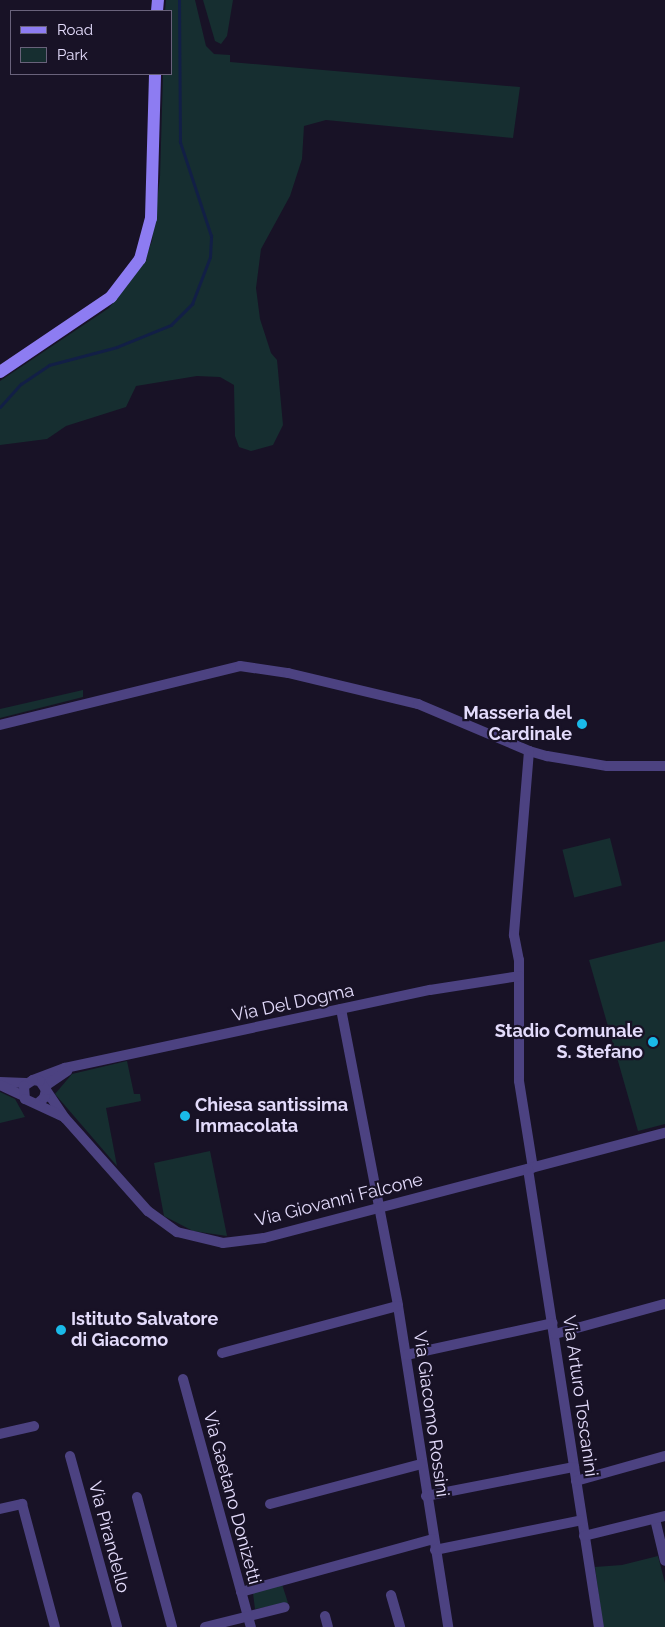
<!DOCTYPE html>
<html>
<head>
<meta charset="utf-8">
<style>
	body { margin:0 }
	#map { position:relative; width:665px; height:1627px; overflow:hidden; background:#181226; font-family:Raleway,sans-serif }
	div>[style] { position:absolute }
	[style*='--x'] { left:calc(var(--x)*1px); top:calc(var(--y)*1px); width:calc(var(--w)*1px); rotate:calc(var(--a)*1deg) }
	.green>* { inset:0; background:#162e30; transform-origin:0 0 }
	.stream>* { height:2.5px; margin:-1.25px; padding:0 1.25px; transform-origin:1.25px; border-radius:1.25px; background:#121f46 }
	.street>* { height:10px; margin:-5px; padding:0 5px; transform-origin:5px; border-radius:5px; background:#4c4281 }
	.secondary>* { height:12px; margin:-6px; padding:0 6px; transform-origin:6px; border-radius:6px; background:#8d7cf2 }
	.dots>* { width:14px; height:14px; translate:-50% -50%; box-sizing:border-box; border:2px solid #181226; border-radius:50% }
	span { translate:-50% -50%; white-space:nowrap; text-align:center; line-height:1.15; -webkit-text-stroke:4.5px #181226; paint-order:stroke }
	.poi-label { font-size:18px; color:#e3dbfb; font-weight:700 }
	.right { translate:-100% -50%; text-align:right }
	.left { translate:0 -50%; text-align:left }
	.street-label { font-size:18px; color:#e3dbfb }
	.legend { position:absolute; left:10px; top:10px; width:162px; height:65px; box-sizing:border-box; background:#181226; border:1px solid #69627b; margin:0; padding:6px 9px; list-style:none; font-size:15px; color:#e3dbfb }
	.legend li { display:flex; align-items:center; gap:10px; height:25px }
	.legend b { width:25px; border:1px solid #69627b }
</style>
</head>
<body>
<div id="map">
	<div class="green">
		<i style="clip-path:polygon(166px 0,195px 0,206px 46px,214px 54px,230px 55px,230px 62px,520px 87px,513px 138px,326px 120px,304px 126px,302px 159px,290px 196px,261px 249px,256px 288px,260px 319px,271px 353px,277px 360px,283px 425px,273px 445px,251px 451px,239px 447px,235px 436px,234px 385px,220px 377px,197px 376px,136px 386px,126px 407px,66px 426px,47px 439px,0 445px,0 381px,109px 308px,143px 264px,152px 241px,160px 177px,163px 74px,171px 74px,171px 11px,165px 11px)"></i>
		<i style="clip-path:polygon(203px 0,233px 0,227px 36px,221px 44px,215px 41px)"></i>
		<i style="clip-path:polygon(83px 690px,83px 697px,0 718px,0 709px)"></i>
		<i style="left:610px;top:838px;width:49px;height:49px;rotate:76deg"></i>
		<i style="clip-path:polygon(665px 941px,665px 1124px,638px 1131px,589px 960px)"></i>
		<i style="clip-path:polygon(127px 1061px,134px 1094px,140px 1094px,141px 1101px,106px 1108px,117px 1166px,55px 1094px,72px 1074px)"></i>
		<i style="clip-path:polygon(0 1092px,15px 1099px,25px 1117px,0 1123px)"></i>
		<i style="clip-path:polygon(210px 1151px,227px 1236px,193px 1231px,164px 1216px,154px 1163px)"></i>
		<i style="clip-path:polygon(658px 1556px,665px 1583px,665px 1627px,603px 1627px,595px 1567px,622px 1565px)"></i>
		<i style="clip-path:polygon(282px 1584px,288px 1603px,255px 1609px,253px 1593px)"></i>
	</div>
	<div class="stream">
		<i style="--x:0;--y:407;--w:31;--a:-48"></i>
		<i style="--x:21;--y:384;--w:34;--a:-34"></i>
		<i style="--x:49;--y:365;--w:70;--a:-14.8"></i>
		<i style="--x:117;--y:347;--w:58;--a:-22.2"></i>
		<i style="--x:171;--y:325;--w:30;--a:-45"></i>
		<i style="--x:192;--y:304;--w:50;--a:-69"></i>
		<i style="--x:210;--y:257;--w:21;--a:-87"></i>
		<i style="--x:211;--y:236;--w:99;--a:-108.3"></i>
		<i style="--x:180;--y:142;--w:142;--a:-90.4"></i>
	</div>
	<div class="street">
		<i style="--x:0;--y:725;--w:247;--a:-13.8"></i>
		<i style="--x:240;--y:666;--w:49;--a:8.3"></i>
		<i style="--x:288;--y:673;--w:134;--a:13.4"></i>
		<i style="--x:418;--y:704;--w:121;--a:22.9"></i>
		<i style="--x:529;--y:751;--w:19;--a:16"></i>
		<i style="--x:547;--y:756;--w:61;--a:9.5"></i>
		<i style="--x:607;--y:766;--w:58;--a:0"></i>
		<i style="--x:529;--y:751;--w:185;--a:94.7"></i>
		<i style="--x:514;--y:935;--w:25;--a:79"></i>
		<i style="--x:519;--y:960;--w:121;--a:90"></i>
		<i style="--x:519;--y:1081;--w:88;--a:80.9"></i>
		<i style="--x:341;--y:1009;--w:302;--a:79.1"></i>
		<i style="--x:398;--y:1306;--w:325;--a:81.1"></i>
		<i style="--x:33;--y:1080;--w:34;--a:-21"></i>
		<i style="--x:65;--y:1068;--w:373;--a:-12.1"></i>
		<i style="--x:430;--y:990;--w:90;--a:-8.9"></i>
		<i style="--x:0;--y:1082;--w:26;--a:2"></i>
		<i style="--x:0;--y:1085;--w:26;--a:25"></i>
		<i style="--x:45;--y:1086;--w:27;--a:-34"></i>
		<i style="--x:46;--y:1090;--w:34;--a:56"></i>
		<i style="--x:65;--y:1118;--w:125;--a:48.3"></i>
		<i style="--x:148;--y:1211;--w:36;--a:36"></i>
		<i style="--x:177;--y:1232;--w:47;--a:13.4"></i>
		<i style="--x:223;--y:1243;--w:41;--a:-7"></i>
		<i style="--x:264;--y:1238;--w:415;--a:-14.7"></i>
		<i style="--x:38;--y:1103;--w:8;--a:-40"></i>
		<i style="--x:44;--y:1098;--w:8;--a:-76"></i>
		<i style="--x:46;--y:1090;--w:11;--a:-124"></i>
		<i style="--x:40;--y:1081;--w:7;--a:-172"></i>
		<i style="--x:33;--y:1080;--w:11;--a:146"></i>
		<i style="--x:24;--y:1086;--w:13;--a:86"></i>
		<i style="--x:25;--y:1099;--w:41;--a:24.7"></i>
		<i style="--x:528;--y:1169;--w:463;--a:81.2"></i>
		<i style="--x:555;--y:1334;--w:114;--a:-15.3"></i>
		<i style="--x:222;--y:1353;--w:182;--a:-15"></i>
		<i style="--x:406;--y:1355;--w:150;--a:-12.3"></i>
		<i style="--x:183;--y:1379;--w:257;--a:74.7"></i>
		<i style="--x:0;--y:1434;--w:35;--a:-13"></i>
		<i style="--x:70;--y:1456;--w:177;--a:74.6"></i>
		<i style="--x:576;--y:1481;--w:92;--a:-15.7"></i>
		<i style="--x:426;--y:1496;--w:151;--a:-11.1"></i>
		<i style="--x:137;--y:1497;--w:135;--a:74.9"></i>
		<i style="--x:270;--y:1504;--w:156;--a:-14.8"></i>
		<i style="--x:0;--y:1509;--w:23;--a:-13"></i>
		<i style="--x:22;--y:1504;--w:127;--a:75"></i>
		<i style="--x:655;--y:1519;--w:43;--a:76.6"></i>
		<i style="--x:584;--y:1536;--w:83;--a:-13.9"></i>
		<i style="--x:435;--y:1550;--w:150;--a:-11.5"></i>
		<i style="--x:241;--y:1592;--w:199;--a:-15.4"></i>
		<i style="--x:391;--y:1595;--w:33;--a:74"></i>
		<i style="--x:325;--y:1616;--w:11;--a:75"></i>
		<i style="--x:205;--y:1627;--w:82;--a:-14"></i>
	</div>
	<div class="secondary">
		<i style="--x:157;--y:11;--w:11;--a:-85"></i>
		<i style="--x:0;--y:372;--w:134;--a:-34"></i>
		<i style="--x:111;--y:297;--w:48;--a:-52.7"></i>
		<i style="--x:140;--y:259;--w:42;--a:-75"></i>
		<i style="--x:151;--y:218;--w:144;--a:-88.4"></i>
	</div>
	<div class="dots">
		<i style="left:582px;top:724px;background:#1abae9"></i>
		<i style="left:653px;top:1042px;background:#1abae9"></i>
		<i style="left:185px;top:1116px;background:#1abae9"></i>
		<i style="left:61px;top:1330px;background:#1abae9"></i>
	</div>
	<div class="poi-label">
		<span class="right" style="left:572px;top:724px">Masseria del<br>Cardinale</span>
		<span class="right" style="left:643px;top:1042px">Stadio Comunale<br>S. Stefano</span>
		<span class="left" style="left:195px;top:1116px">Chiesa santissima<br>Immacolata</span>
		<span class="left" style="left:71px;top:1330px">Istituto Salvatore<br>di Giacomo</span>
	</div>
	<div class="street-label">
		<span style="left:293px;top:1003px;rotate:-12deg">Via Del Dogma</span>
		<span style="left:339px;top:1200px;rotate:-14deg">Via Giovanni Falcone</span>
		<span style="left:580px;top:1396px;rotate:82deg">Via Arturo Toscanini</span>
		<span style="left:431px;top:1414px;rotate:82deg">Via Giacomo Rossini</span>
		<span style="left:232px;top:1498px;rotate:75deg">Via Gaetano Donizetti</span>
		<span style="left:109px;top:1537px;rotate:75deg">Via Pirandello</span>
	</div>
	<ul class="legend">
	<li><b style="height:6px;background:#8d7cf2"></b>Road</li>
	<li><b style="height:14px;background:#162e30"></b>Park</li>
	</ul>
</div>
</body>
</html>
